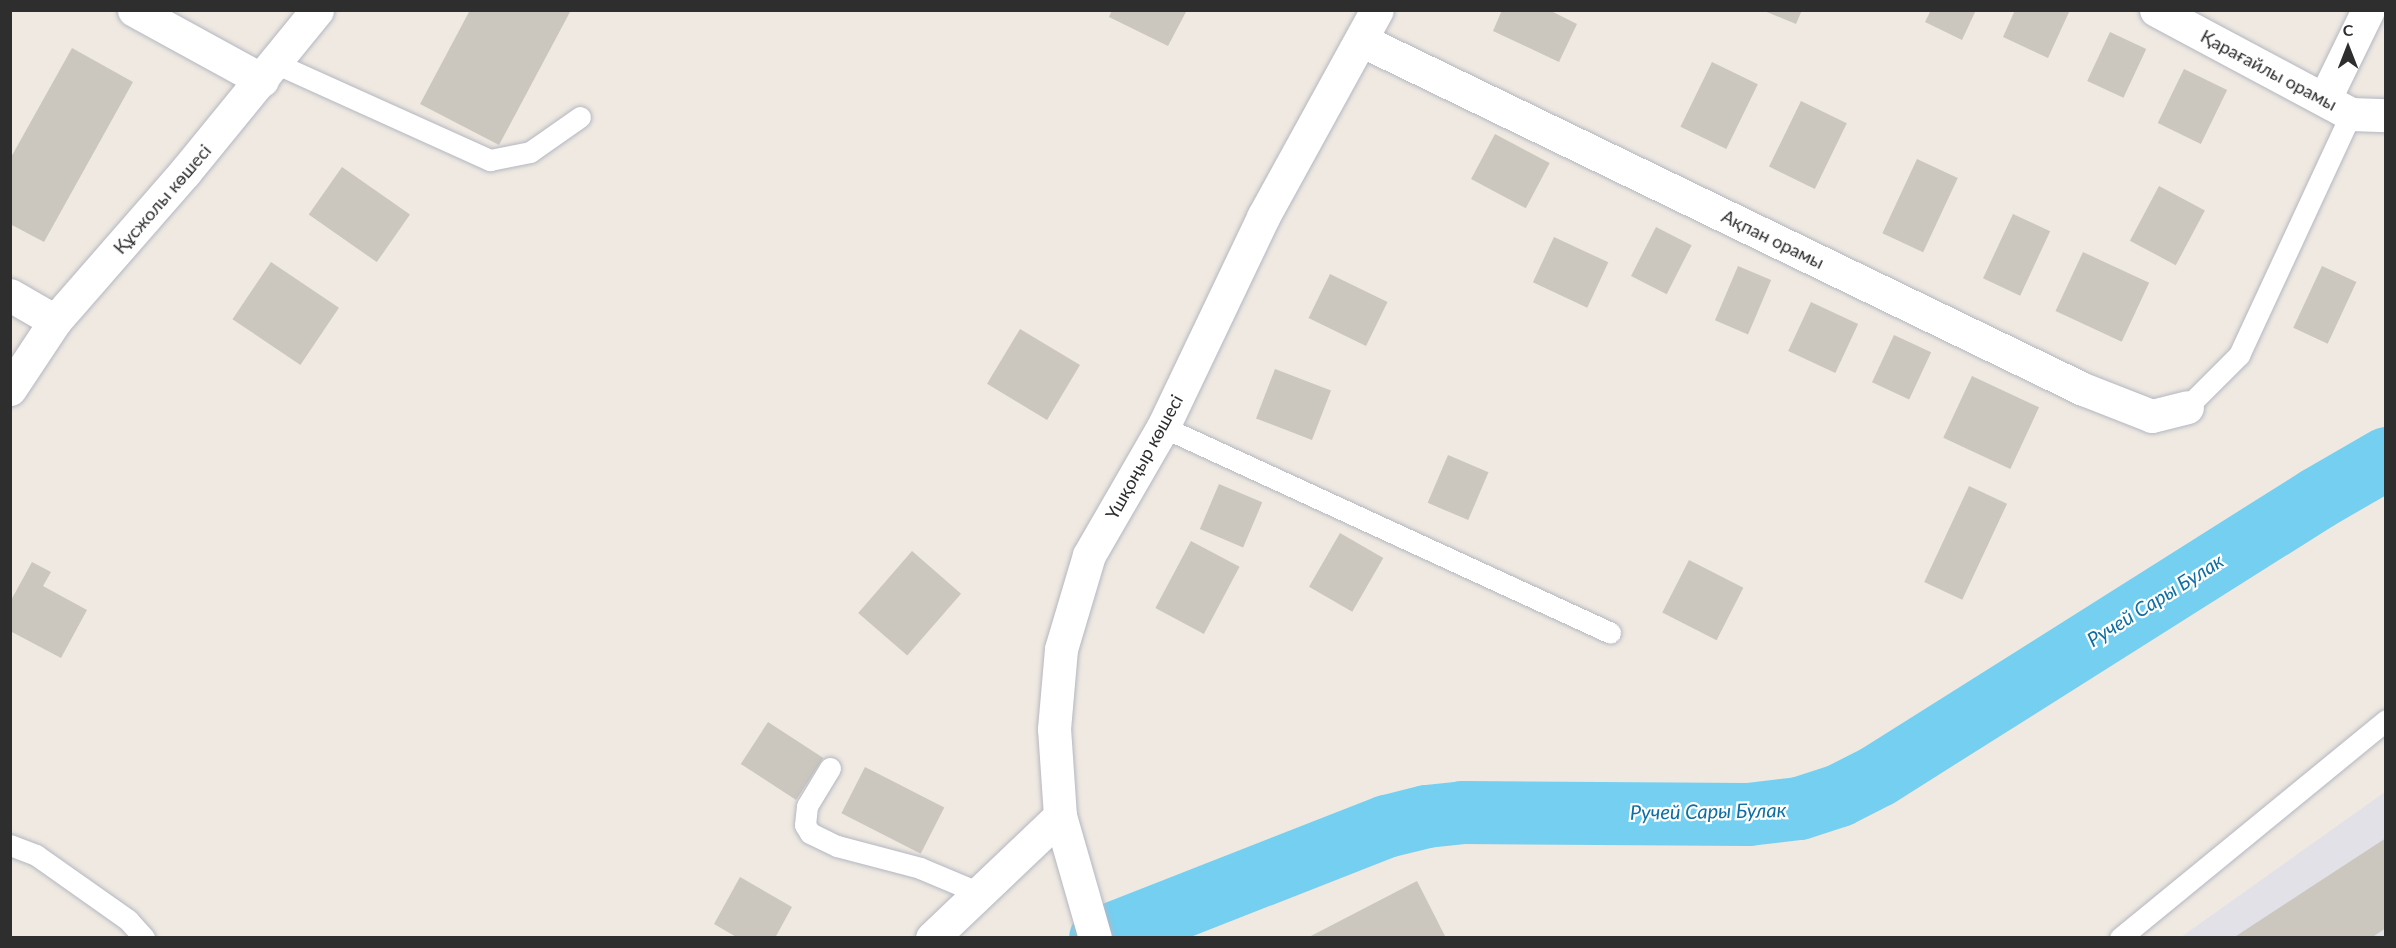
<!DOCTYPE html>
<html>
<head>
<meta charset="utf-8">
<style>
	body { margin:0 }
	#map { position:relative; width:2396px; height:948px; overflow:hidden; background:#efe9e1; font-family:Lato,sans-serif }
	div>[style] { position:absolute }
	[style*='--x'] { left:calc(var(--x)*1px); top:calc(var(--y)*1px); width:calc(var(--w)*1px); rotate:calc(var(--a)*1deg) }
	.industrial>* { inset:0; background:#e3e1e8 }
	.river>* { height:63px; margin:-31.5px; padding:0 31.5px; transform-origin:31.5px; border-radius:31.5px; background:#75cff0 }
	.building>* { inset:0; background:#cbc7bf; transform-origin:0 0 }
	.roads { filter:drop-shadow(0 0 2px #b4b7c1) drop-shadow(0 0 2px #b4b7c1) }
	.service>* { height:21px; margin:-10.5px; padding:0 10.5px; transform-origin:10.5px; border-radius:10.5px; background:#fff }
	.minor>* { height:33px; margin:-16.5px; padding:0 16.5px; transform-origin:16.5px; border-radius:16.5px; background:#fff }
	.secondary>* { height:33px; margin:-16.5px; padding:0 16.5px; transform-origin:16.5px; border-radius:16.5px; background:#fff }
	span { translate:-50% -50%; white-space:nowrap; text-align:center; line-height:1.15; -webkit-text-stroke:4.5px #fff; paint-order:stroke }
	.street-label { font-size:18px; color:#2e2e2e }
	.water-label { font-size:20px; color:#0d6fa3; font-style:italic }
	.frame { position:absolute; inset:0; border:12px solid #2e2e2e; pointer-events:none }
	.north { position:absolute; left:2318px; top:18px; width:60px; height:60px; -webkit-text-stroke:4px #fff; paint-order:stroke; rotate:0deg; font-size:16px; font-weight:700; line-height:24px; text-align:center; color:#2e2e2e }
	.north::after { content:''; display:block; margin:auto; width:21px; height:27px; background:#2e2e2e; clip-path:polygon(50% 0,100% 100%,50% 72%,0 100%) }
</style>
</head>
<body>
<div id="map">
	<div class="industrial">
		<i style="clip-path:polygon(2385px 792px,2385px 937px,2181px 937px)"></i>
	</div>
	<div class="river">
		<i style="--x:1100;--y:938;--w:307;--a:-21.4"></i>
		<i style="--x:1386;--y:826;--w:41;--a:-14"></i>
		<i style="--x:1426;--y:816;--w:36;--a:-6"></i>
		<i style="--x:1462;--y:812;--w:286;--a:0.4"></i>
		<i style="--x:1748;--y:814;--w:51;--a:-6.7"></i>
		<i style="--x:1799;--y:808;--w:42;--a:-18"></i>
		<i style="--x:1839;--y:795;--w:44;--a:-27.1"></i>
		<i style="--x:1878;--y:775;--w:519;--a:-32.25"></i>
		<i style="--x:2317;--y:498;--w:80;--a:-30.1"></i>
	</div>
	<div class="building">
		<i style="clip-path:polygon(470px 10px,570px 12px,499px 145px,420px 104px)"></i>
		<i style="clip-path:polygon(1112px 10px,1187px 10px,1168px 46px,1109px 17px)"></i>
		<i style="clip-path:polygon(1502px 10px,1549px 10px,1577px 24px,1559px 62px,1493px 31px)"></i>
		<i style="clip-path:polygon(1762px 10px,1802px 10px,1796px 24px)"></i>
		<i style="clip-path:polygon(1931px 10px,1976px 10px,1962px 40px,1925px 22px)"></i>
		<i style="clip-path:polygon(2015px 10px,2070px 10px,2048px 58px,2003px 37px)"></i>
		<i style="left:2110px;top:32px;width:40px;height:54px;rotate:25deg"></i>
		<i style="clip-path:polygon(72px 48px,133px 82px,44px 242px,10px 224px,10px 159px)"></i>
		<i style="left:1712px;top:62px;width:51px;height:72px;rotate:26deg"></i>
		<i style="left:2184px;top:69px;width:48px;height:60px;rotate:26deg"></i>
		<i style="left:1801px;top:101px;width:51px;height:73px;rotate:26deg"></i>
		<i style="left:1495px;top:134px;width:62px;height:51px;rotate:28deg"></i>
		<i style="left:1917px;top:159px;width:45px;height:82px;rotate:25deg"></i>
		<i style="left:342px;top:167px;width:83px;height:58px;rotate:35deg"></i>
		<i style="left:2159px;top:186px;width:52px;height:62px;rotate:28deg"></i>
		<i style="left:2013px;top:214px;width:41px;height:71px;rotate:25deg"></i>
		<i style="left:1656px;top:227px;width:40px;height:55px;rotate:27deg"></i>
		<i style="left:1554px;top:237px;width:60px;height:50px;rotate:25deg"></i>
		<i style="left:2083px;top:252px;width:73px;height:65px;rotate:25deg"></i>
		<i style="left:271px;top:262px;width:82px;height:69px;rotate:34deg"></i>
		<i style="left:1738px;top:266px;width:36px;height:59px;rotate:23deg"></i>
		<i style="left:2322px;top:266px;width:38px;height:68px;rotate:25deg"></i>
		<i style="left:1330px;top:274px;width:64px;height:49px;rotate:26deg"></i>
		<i style="left:1811px;top:302px;width:52px;height:54px;rotate:25deg"></i>
		<i style="left:1020px;top:329px;width:70px;height:64px;rotate:31deg"></i>
		<i style="left:1894px;top:335px;width:41px;height:52px;rotate:25deg"></i>
		<i style="left:1275px;top:369px;width:60px;height:53px;rotate:21deg"></i>
		<i style="left:1972px;top:376px;width:74px;height:68px;rotate:25deg"></i>
		<i style="left:1448px;top:455px;width:44px;height:52px;rotate:23deg"></i>
		<i style="left:1219px;top:484px;width:47px;height:49px;rotate:23deg"></i>
		<i style="left:1969px;top:486px;width:42px;height:106px;rotate:25deg"></i>
		<i style="left:1340px;top:533px;width:50px;height:62px;rotate:30deg"></i>
		<i style="left:1191px;top:541px;width:55px;height:76px;rotate:28deg"></i>
		<i style="left:912px;top:551px;width:65px;height:82px;rotate:41deg"></i>
		<i style="left:1689px;top:560px;width:61px;height:59px;rotate:27deg"></i>
		<i style="clip-path:polygon(32px 562px,51px 572px,43px 586px,87px 610px,61px 658px,10px 631px,10px 602px)"></i>
		<i style="left:768px;top:722px;width:66px;height:50px;rotate:33deg"></i>
		<i style="left:865px;top:767px;width:89px;height:52px;rotate:27deg"></i>
		<i style="clip-path:polygon(2386px 838px,2386px 928px,2371px 938px,2233px 938px)"></i>
		<i style="clip-path:polygon(740px 877px,792px 907px,775px 938px,738px 938px,714px 924px)"></i>
		<i style="clip-path:polygon(1417px 881px,1446px 938px,1307px 938px)"></i>
	</div>
	<div class="roads">
		<div class="service">
			<i style="--x:275;--y:63;--w:236;--a:24.3"></i>
			<i style="--x:490;--y:160;--w:41;--a:-11.3"></i>
			<i style="--x:530;--y:152;--w:61;--a:-35"></i>
			<i style="--x:2187;--y:407;--w:74;--a:-45"></i>
			<i style="--x:2239;--y:355;--w:266;--a:-65.1"></i>
			<i style="--x:1163;--y:427;--w:492;--a:24.7"></i>
			<i style="--x:830;--y:768;--w:44;--a:121.2"></i>
			<i style="--x:807;--y:806;--w:19;--a:96"></i>
			<i style="--x:805;--y:825;--w:9;--a:58"></i>
			<i style="--x:810;--y:833;--w:30;--a:26"></i>
			<i style="--x:837;--y:846;--w:86;--a:14.8"></i>
			<i style="--x:920;--y:868;--w:62;--a:22.8"></i>
			<i style="--x:10;--y:845;--w:28;--a:21"></i>
			<i style="--x:36;--y:855;--w:113;--a:35.2"></i>
			<i style="--x:128;--y:920;--w:24;--a:48"></i>
			<i style="--x:2120;--y:938;--w:344;--a:-39.3"></i>
		</div>
		<div class="minor">
			<i style="--x:134;--y:10;--w:146;--a:28.7"></i>
			<i style="--x:2156;--y:10;--w:221;--a:28.1"></i>
			<i style="--x:2351;--y:114;--w:35;--a:2"></i>
			<i style="--x:1363;--y:41;--w:800;--a:25.8"></i>
			<i style="--x:2083;--y:389;--w:74;--a:21.4"></i>
			<i style="--x:2152;--y:416;--w:36;--a:-14"></i>
			<i style="--x:2325;--y:98;--w:98;--a:-64"></i>
			<i style="--x:10;--y:295;--w:52;--a:30"></i>
			<i style="--x:10;--y:389;--w:82;--a:-56.5"></i>
			<i style="--x:55;--y:321;--w:198;--a:-48.9"></i>
			<i style="--x:185;--y:172;--w:209;--a:-50.8"></i>
			<i style="--x:932;--y:938;--w:177;--a:-43.6"></i>
		</div>
		<div class="secondary">
			<i style="--x:1095;--y:938;--w:127;--a:-106"></i>
			<i style="--x:1060;--y:816;--w:87;--a:-93.9"></i>
			<i style="--x:1054;--y:729;--w:80;--a:-85"></i>
			<i style="--x:1061;--y:649;--w:98;--a:-73.4"></i>
			<i style="--x:1089;--y:555;--w:148;--a:-60"></i>
			<i style="--x:1163;--y:427;--w:233;--a:-64.5"></i>
			<i style="--x:1263;--y:217;--w:236;--a:-61.2"></i>
		</div>
	</div>
	<div class="street-label">
		<span style="left:2269px;top:70px;rotate:28deg">Қарағайлы орамы</span>
		<span style="left:162px;top:199px;rotate:-49deg">Құсжолы көшесі</span>
		<span style="left:1773px;top:239px;rotate:26deg">Ақпан орамы</span>
		<span style="left:1144px;top:457px;rotate:-61deg">Үшқоңыр көшесі</span>
	</div>
	<div class="water-label">
		<span style="left:2155px;top:600px;rotate:-32deg">Ручей Сары Булак</span>
		<span style="left:1708px;top:811px;rotate:-1deg">Ручей Сары Булак</span>
	</div>
	<div class="frame"></div>
	<div class="north">С</div>
</div>
</body>
</html>
